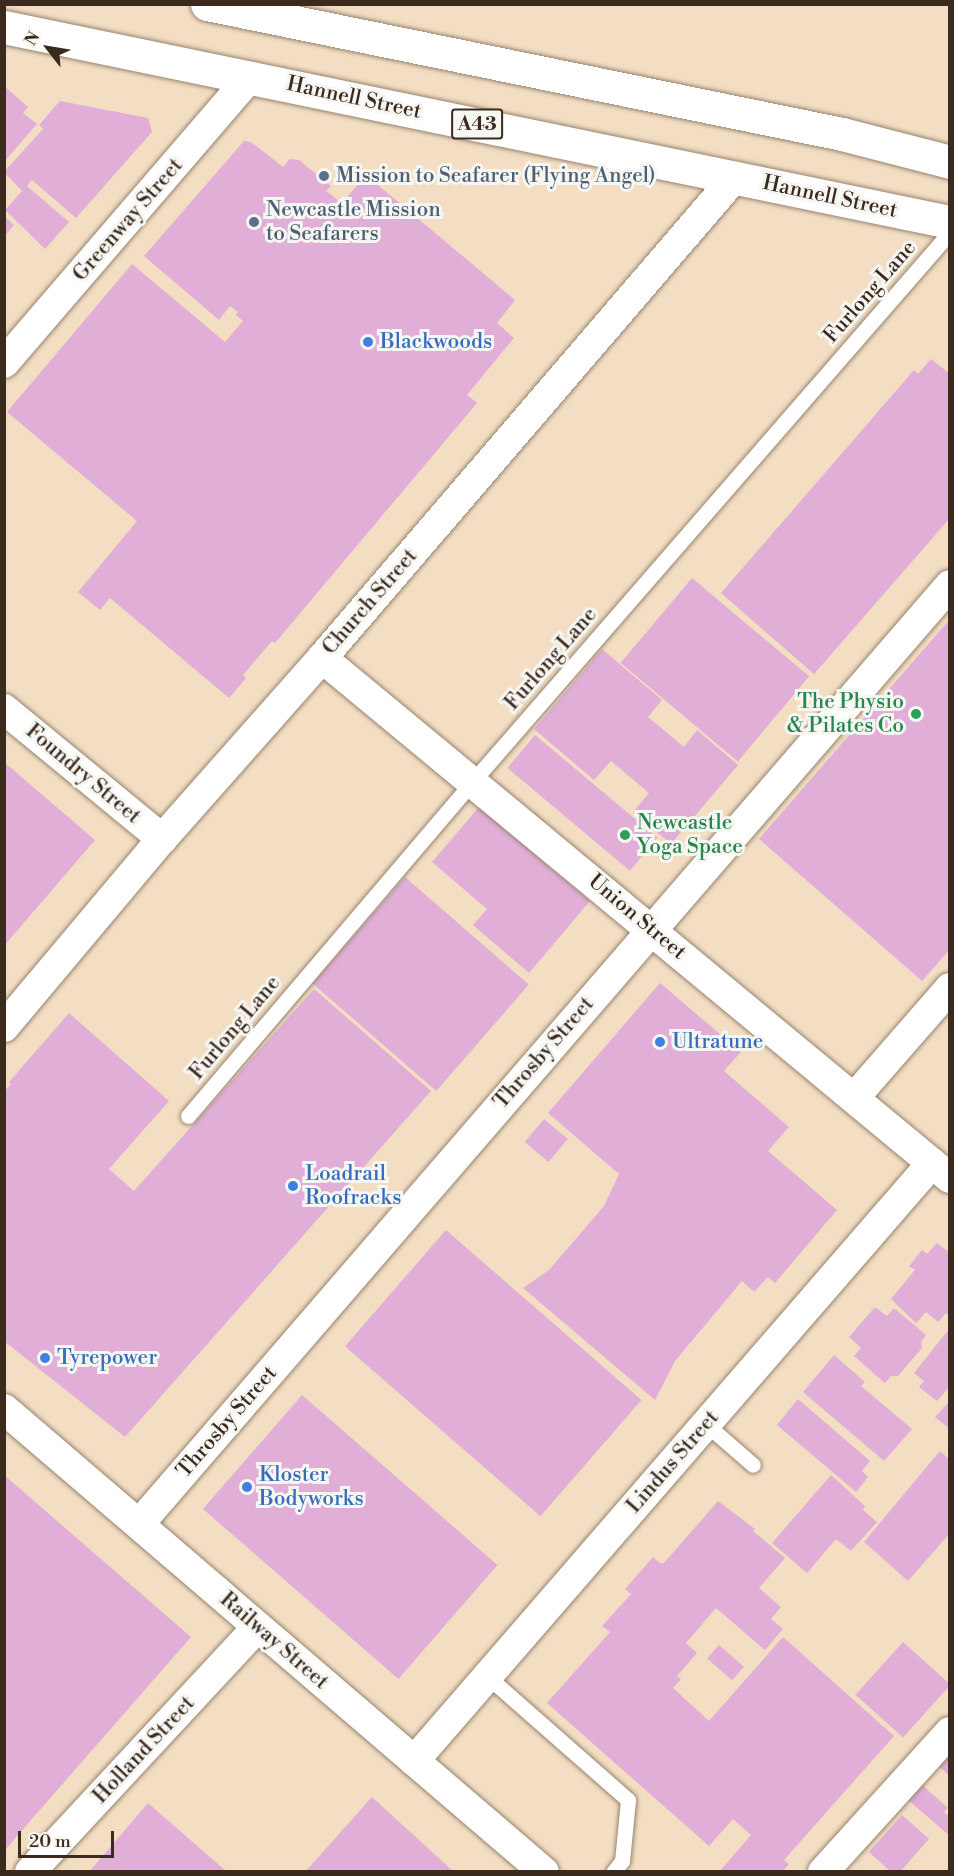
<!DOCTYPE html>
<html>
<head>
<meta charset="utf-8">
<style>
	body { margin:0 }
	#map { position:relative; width:954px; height:1876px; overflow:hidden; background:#f3dec3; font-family:"Libre Bodoni",serif }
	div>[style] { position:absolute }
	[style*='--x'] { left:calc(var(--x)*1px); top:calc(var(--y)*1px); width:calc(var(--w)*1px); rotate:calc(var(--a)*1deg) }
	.building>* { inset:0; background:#e0aed7; transform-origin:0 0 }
	.roads { filter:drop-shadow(0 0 2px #978470) drop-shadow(0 0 2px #978470) }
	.service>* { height:15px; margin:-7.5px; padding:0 7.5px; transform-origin:7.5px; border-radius:7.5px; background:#fff }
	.minor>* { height:30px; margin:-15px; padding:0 15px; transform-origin:15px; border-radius:15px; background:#fff }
	.trunk>* { height:33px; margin:-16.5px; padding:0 16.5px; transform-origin:16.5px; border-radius:16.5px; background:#fff }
	.dots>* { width:16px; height:16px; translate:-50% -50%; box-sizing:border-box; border:3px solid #f6f6f2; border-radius:50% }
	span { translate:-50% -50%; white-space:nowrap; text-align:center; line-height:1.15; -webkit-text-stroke:6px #f6f6f2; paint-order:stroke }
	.shield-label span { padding:2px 4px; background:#f6f6f2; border:2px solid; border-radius:4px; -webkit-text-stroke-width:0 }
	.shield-label { font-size:20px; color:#3b2a1e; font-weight:700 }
	.street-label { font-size:21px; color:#3b2a1e }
	.service-label { font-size:21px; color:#4e5e75 }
	.left { translate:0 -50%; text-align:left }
	.shop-label { font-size:21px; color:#366cbe }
	.leisure-label { font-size:21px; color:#27864d }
	.right { translate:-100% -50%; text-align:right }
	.frame { position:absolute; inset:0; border:6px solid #3b2a1e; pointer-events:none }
	.north { position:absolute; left:18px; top:18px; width:60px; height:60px; -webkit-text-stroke:4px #f6f6f2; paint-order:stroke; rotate:301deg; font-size:16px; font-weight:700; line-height:24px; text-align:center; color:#3b2a1e }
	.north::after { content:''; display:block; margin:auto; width:21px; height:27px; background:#3b2a1e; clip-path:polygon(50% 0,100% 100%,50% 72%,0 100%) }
	.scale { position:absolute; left:18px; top:1831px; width:96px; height:27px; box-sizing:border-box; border:3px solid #3b2a1e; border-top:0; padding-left:8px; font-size:18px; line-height:21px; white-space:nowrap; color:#3b2a1e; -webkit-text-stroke:4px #f6f6f2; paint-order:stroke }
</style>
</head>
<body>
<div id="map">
	<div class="building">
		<i style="clip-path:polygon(4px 86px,28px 107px,23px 113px,37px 124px,4px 162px)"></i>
		<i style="clip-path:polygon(60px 101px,148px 118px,152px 132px,76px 218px,32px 180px,27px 186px,69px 222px,45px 249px,5px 210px,22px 191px,4px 172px,43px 129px,39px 125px)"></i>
		<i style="clip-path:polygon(244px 141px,251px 142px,283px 167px,290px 159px,299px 160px,331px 186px,326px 191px,342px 203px,366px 175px,515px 300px,497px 323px,514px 338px,467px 395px,477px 403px,275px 643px,272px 641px,243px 675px,246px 678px,229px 698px,110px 598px,100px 610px,78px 592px,137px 521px,7px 412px,132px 264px,225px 342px,243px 321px,236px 315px,238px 312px,230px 306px,219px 320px,144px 256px)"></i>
		<i style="clip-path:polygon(4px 216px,14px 225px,4px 237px)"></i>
		<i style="clip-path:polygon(931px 359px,950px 374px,950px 518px,814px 674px,721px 593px,914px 370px,918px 374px)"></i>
		<i style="left:692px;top:578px;width:153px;height:111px;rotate:40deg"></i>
		<i style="clip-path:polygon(950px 619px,950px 949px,922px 981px,759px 839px)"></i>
		<i style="clip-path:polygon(602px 649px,662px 700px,648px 717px,684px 747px,697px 730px,738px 765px,671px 844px,633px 812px,649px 793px,611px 761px,594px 780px,534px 729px)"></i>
		<i style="left:535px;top:735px;width:160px;height:43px;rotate:40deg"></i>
		<i style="clip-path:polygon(4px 762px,95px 840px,4px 946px)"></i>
		<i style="clip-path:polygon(479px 807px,590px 901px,529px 973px,473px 925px,487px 909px,432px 862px)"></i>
		<i style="left:405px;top:877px;width:164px;height:141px;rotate:41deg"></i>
		<i style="clip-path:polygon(660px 983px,741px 1052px,724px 1071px,789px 1127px,768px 1151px,837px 1210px,775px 1283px,768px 1277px,754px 1292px,742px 1281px,675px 1361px,655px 1400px,523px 1288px,549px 1270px,604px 1206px,619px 1174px,548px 1113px)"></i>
		<i style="clip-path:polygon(314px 989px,431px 1091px,125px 1437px,4px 1341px,4px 1092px,11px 1084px,9px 1082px,69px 1013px,169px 1101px,109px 1169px,134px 1191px)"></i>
		<i style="left:544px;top:1119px;width:31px;height:30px;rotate:40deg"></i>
		<i style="left:446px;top:1230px;width:259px;height:154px;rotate:41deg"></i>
		<i style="clip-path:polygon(937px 1243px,950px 1253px,950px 1316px,946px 1313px,938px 1322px,926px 1312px,916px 1323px,891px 1299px,915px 1270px,909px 1266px,922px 1250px,927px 1254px)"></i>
		<i style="clip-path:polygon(875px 1307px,887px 1316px,894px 1308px,926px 1335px,921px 1342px,922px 1348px,898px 1376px,891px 1376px,885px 1383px,854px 1356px,861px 1348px,849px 1337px)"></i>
		<i style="clip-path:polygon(950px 1328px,950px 1386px,937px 1401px,919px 1387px,924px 1381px,914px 1373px)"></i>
		<i style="clip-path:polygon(834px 1355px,865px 1382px,861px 1386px,912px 1429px,884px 1461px,803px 1392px)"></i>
		<i style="left:302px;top:1395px;width:259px;height:151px;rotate:41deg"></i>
		<i style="clip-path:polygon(798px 1399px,870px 1461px,862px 1471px,868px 1477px,856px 1492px,777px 1425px)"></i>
		<i style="clip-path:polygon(950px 1401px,950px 1429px,935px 1417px)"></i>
		<i style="clip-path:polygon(940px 1451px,950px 1460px,950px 1533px,908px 1581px,864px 1542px)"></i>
		<i style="clip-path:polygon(4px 1475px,191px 1637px,4px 1851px)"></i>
		<i style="clip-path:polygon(831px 1475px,865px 1506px,863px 1510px,877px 1522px,851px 1551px,836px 1539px,807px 1573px,772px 1543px)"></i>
		<i style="clip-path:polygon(718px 1501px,755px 1529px,753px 1531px,785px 1558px,759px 1588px,781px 1607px,771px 1619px,783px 1629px,765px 1650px,716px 1608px,686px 1643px,697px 1653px,677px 1676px,681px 1679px,673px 1688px,709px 1721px,783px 1637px,894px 1736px,784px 1860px,789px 1864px,782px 1872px,719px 1872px,751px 1835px,733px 1819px,709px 1846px,547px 1703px,610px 1632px,602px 1626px,631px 1594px,625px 1589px,653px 1557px,660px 1563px,664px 1563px)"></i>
		<i style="left:903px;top:1642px;width:64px;height:71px;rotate:42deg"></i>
		<i style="left:719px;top:1645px;width:33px;height:18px;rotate:41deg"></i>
		<i style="clip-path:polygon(950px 1748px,950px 1777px,936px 1763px)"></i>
		<i style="clip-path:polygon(921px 1784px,948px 1808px,944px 1812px,947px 1815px,950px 1812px,950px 1836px,908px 1800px)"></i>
		<i style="clip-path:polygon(372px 1797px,454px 1872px,305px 1872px)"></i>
		<i style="clip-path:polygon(148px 1803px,227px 1872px,89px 1872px)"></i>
		<i style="clip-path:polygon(902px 1815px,929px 1839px,900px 1872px,891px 1872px,869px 1852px)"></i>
	</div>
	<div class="roads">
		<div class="service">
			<i style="--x:188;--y:1116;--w:440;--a:-49.6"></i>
			<i style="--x:473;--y:781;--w:727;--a:-49.01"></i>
			<i style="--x:706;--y:1424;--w:62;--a:41.1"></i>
			<i style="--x:487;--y:1676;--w:188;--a:41.3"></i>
			<i style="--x:628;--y:1800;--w:61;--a:95.6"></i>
			<i style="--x:622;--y:1861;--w:14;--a:129"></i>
		</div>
		<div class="minor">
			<i style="--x:4;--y:363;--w:377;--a:-49.3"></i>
			<i style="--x:322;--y:658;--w:815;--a:39.63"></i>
			<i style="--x:4;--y:709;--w:205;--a:39.4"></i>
			<i style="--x:4;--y:1027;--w:246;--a:-50"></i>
			<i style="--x:162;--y:839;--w:242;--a:-48.5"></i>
			<i style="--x:322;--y:658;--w:634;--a:-49.35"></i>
			<i style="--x:854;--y:1098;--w:146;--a:-48.9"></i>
			<i style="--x:4;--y:1409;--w:711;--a:40.61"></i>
			<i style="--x:140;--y:1523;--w:1239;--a:-49.19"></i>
			<i style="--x:414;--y:1761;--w:791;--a:-49.1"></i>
			<i style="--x:30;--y:1872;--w:333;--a:-47.1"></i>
			<i style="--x:823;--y:1872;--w:189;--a:-47.8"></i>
		</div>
		<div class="trunk">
			<i style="--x:207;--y:4;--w:648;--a:11.57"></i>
			<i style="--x:842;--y:134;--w:112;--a:14.5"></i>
			<i style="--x:4;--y:27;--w:966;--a:11.65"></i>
		</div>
	</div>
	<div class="dots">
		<i style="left:324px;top:176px;background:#5c6f8a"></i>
		<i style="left:254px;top:222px;background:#5c6f8a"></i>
		<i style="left:368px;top:342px;background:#3f7fe0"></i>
		<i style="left:916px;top:714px;background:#2e9e5b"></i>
		<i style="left:625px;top:835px;background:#2e9e5b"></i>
		<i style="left:660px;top:1042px;background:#3f7fe0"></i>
		<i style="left:293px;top:1186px;background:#3f7fe0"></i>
		<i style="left:45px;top:1358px;background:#3f7fe0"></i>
		<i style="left:247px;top:1487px;background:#3f7fe0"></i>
	</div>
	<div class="shield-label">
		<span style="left:477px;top:124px">A43</span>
	</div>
	<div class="street-label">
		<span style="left:354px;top:98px;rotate:12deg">Hannell Street</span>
		<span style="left:830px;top:197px;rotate:12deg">Hannell Street</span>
		<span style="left:128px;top:220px;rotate:-49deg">Greenway Street</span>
		<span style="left:870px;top:292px;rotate:-49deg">Furlong Lane</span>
		<span style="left:370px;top:602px;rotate:-49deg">Church Street</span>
		<span style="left:551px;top:659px;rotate:-49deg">Furlong Lane</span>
		<span style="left:83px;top:774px;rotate:40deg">Foundry Street</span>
		<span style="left:637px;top:917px;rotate:40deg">Union Street</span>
		<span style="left:235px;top:1028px;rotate:-50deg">Furlong Lane</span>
		<span style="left:544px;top:1053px;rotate:-49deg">Throsby Street</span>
		<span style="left:227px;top:1422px;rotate:-49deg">Throsby Street</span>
		<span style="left:673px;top:1462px;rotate:-49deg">Lindus Street</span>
		<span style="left:274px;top:1641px;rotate:41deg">Railway Street</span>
		<span style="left:144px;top:1750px;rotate:-47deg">Holland Street</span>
	</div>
	<div class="service-label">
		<span class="left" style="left:336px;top:176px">Mission to Seafarer (Flying Angel)</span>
		<span class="left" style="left:266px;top:222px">Newcastle Mission<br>to Seafarers</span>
	</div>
	<div class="shop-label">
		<span class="left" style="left:380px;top:342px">Blackwoods</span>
		<span class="left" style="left:672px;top:1042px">Ultratune</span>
		<span class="left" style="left:305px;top:1186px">Loadrail<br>Roofracks</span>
		<span class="left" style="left:57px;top:1358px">Tyrepower</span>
		<span class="left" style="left:259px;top:1487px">Kloster<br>Bodyworks</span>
	</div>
	<div class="leisure-label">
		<span class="right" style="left:904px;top:714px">The Physio<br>&amp; Pilates Co</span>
		<span class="left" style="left:637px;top:835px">Newcastle<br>Yoga Space</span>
	</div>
	<div class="frame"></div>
	<div class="north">N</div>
	<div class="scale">20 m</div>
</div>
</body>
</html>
